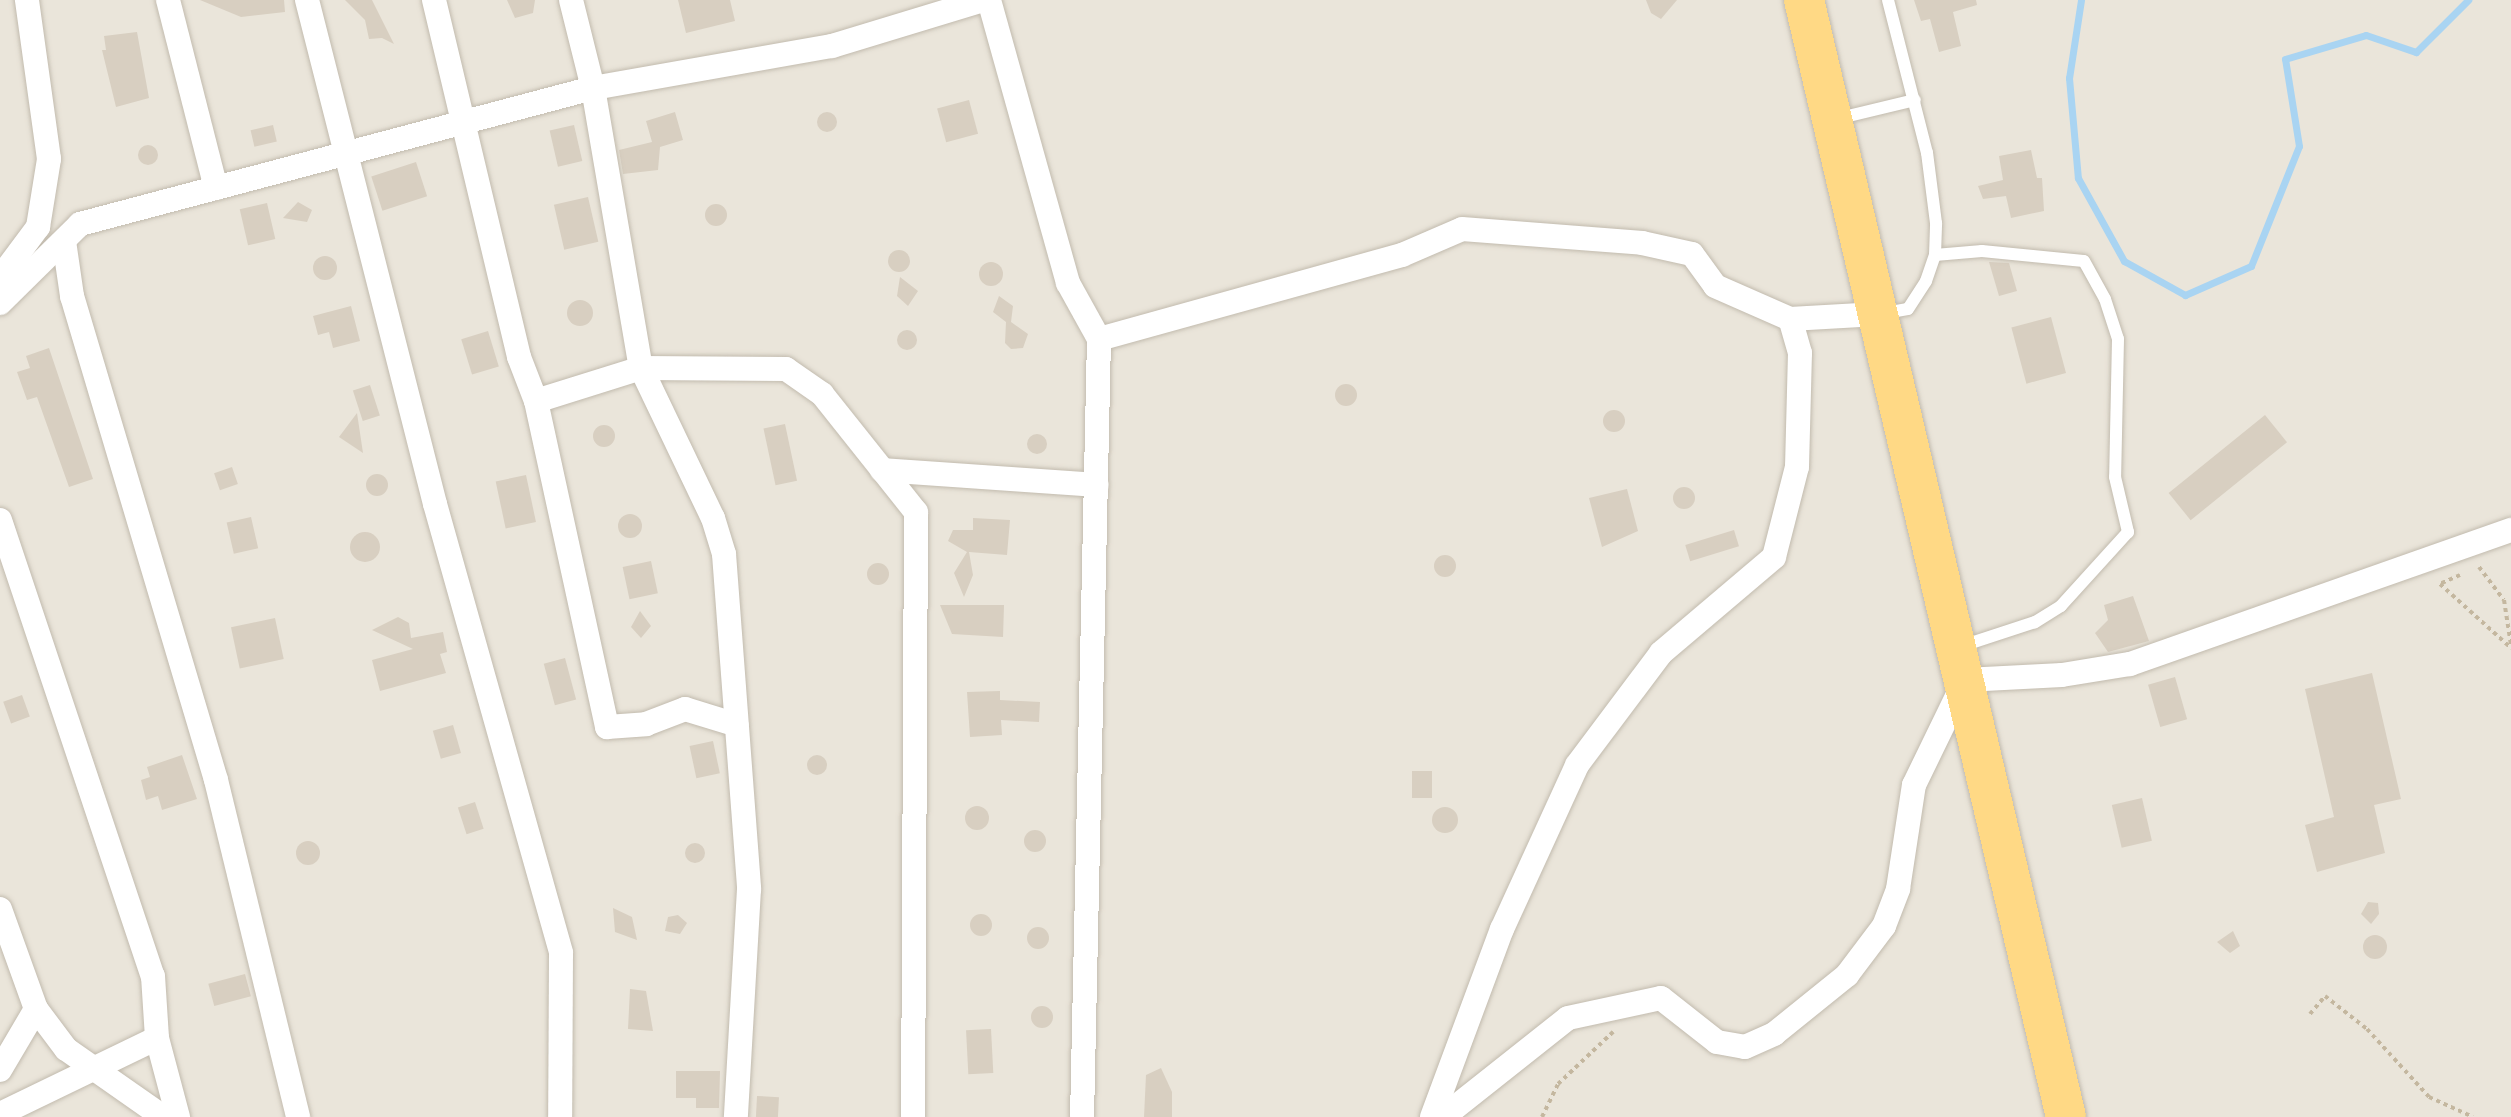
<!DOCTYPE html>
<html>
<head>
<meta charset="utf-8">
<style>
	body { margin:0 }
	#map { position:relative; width:2511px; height:1117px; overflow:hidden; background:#f6f3ec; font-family:Quicksand,sans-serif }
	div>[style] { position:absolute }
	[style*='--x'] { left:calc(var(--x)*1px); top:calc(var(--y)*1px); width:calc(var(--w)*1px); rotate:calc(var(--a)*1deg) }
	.residential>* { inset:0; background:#eae5da; transform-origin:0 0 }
	.stream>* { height:7px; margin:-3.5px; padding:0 3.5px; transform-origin:3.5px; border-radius:3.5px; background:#a9d4f2 }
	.building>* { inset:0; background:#d8cfc1; transform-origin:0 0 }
	.round { border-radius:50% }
	.path>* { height:4px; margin-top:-2px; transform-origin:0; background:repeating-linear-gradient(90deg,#c4b79f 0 4px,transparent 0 8px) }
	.roads { filter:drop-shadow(0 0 2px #c2bbae) drop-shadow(0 0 2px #c2bbae) }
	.service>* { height:12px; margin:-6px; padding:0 6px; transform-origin:6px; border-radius:6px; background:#fff }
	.minor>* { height:24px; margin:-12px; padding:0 12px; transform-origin:12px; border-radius:12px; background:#fff }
	.trunk>* { height:40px; margin:-20px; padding:0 20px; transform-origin:20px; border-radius:20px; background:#ffd985 }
	span { translate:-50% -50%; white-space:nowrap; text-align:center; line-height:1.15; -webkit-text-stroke:8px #fff; paint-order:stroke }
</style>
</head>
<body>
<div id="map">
	<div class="residential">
		<i style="left:0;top:0;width:2511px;height:1117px"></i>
	</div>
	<div class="stream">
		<i style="--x:2081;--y:0;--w:79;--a:98.7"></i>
		<i style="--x:2069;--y:78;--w:100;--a:84.9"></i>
		<i style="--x:2078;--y:178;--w:95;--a:61"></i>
		<i style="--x:2124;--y:261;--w:70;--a:29.1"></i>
		<i style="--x:2185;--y:295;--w:72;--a:-23.7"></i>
		<i style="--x:2251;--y:266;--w:129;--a:-68.2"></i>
		<i style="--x:2299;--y:146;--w:88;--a:-99.1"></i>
		<i style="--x:2285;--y:59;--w:84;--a:-16.5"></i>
		<i style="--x:2366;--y:35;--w:53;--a:18.8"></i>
		<i style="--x:2416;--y:52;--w:74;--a:-45"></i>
	</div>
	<div class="building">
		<i style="clip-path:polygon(200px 0,284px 0,285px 12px,241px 17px)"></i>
		<i style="clip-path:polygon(345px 0,372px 0,394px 44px,382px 38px,369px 39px,365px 20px)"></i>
		<i style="clip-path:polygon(507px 0,535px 0,533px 13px,515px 18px)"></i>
		<i style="clip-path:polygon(678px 0,730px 0,735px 21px,686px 33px)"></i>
		<i style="clip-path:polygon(1646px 0,1677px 0,1661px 19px,1651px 13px)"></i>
		<i style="clip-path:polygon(1914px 0,1976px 0,1977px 5px,1953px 12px,1961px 46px,1939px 52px,1930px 19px,1921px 21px)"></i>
		<i style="clip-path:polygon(137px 32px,149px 98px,116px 107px,102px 50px,106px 50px,104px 36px)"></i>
		<i style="left:969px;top:100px;width:35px;height:33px;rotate:75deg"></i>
		<i class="round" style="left:817px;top:112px;width:20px;height:20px"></i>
		<i style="clip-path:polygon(675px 112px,683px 140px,660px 147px,658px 170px,623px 174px,619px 150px,652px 142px,646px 121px)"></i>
		<i style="left:273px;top:125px;width:17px;height:23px;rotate:77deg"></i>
		<i style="left:574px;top:125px;width:37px;height:25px;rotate:77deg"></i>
		<i class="round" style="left:138px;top:145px;width:20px;height:20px"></i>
		<i style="clip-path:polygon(2031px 150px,2037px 178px,2042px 178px,2044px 211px,2011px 218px,2006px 196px,1983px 199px,1978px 186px,2003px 180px,1999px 156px)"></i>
		<i style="left:416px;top:162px;width:36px;height:47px;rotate:72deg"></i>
		<i style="left:588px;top:197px;width:46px;height:35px;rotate:77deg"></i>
		<i style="clip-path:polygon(298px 202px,312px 210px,307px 222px,283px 218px)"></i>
		<i style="left:267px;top:203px;width:37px;height:28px;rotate:77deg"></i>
		<i class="round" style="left:705px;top:204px;width:22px;height:22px"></i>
		<i class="round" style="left:888px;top:250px;width:22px;height:22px"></i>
		<i class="round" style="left:313px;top:256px;width:24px;height:24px"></i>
		<i style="clip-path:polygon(1989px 262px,2009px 263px,2017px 291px,1999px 296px)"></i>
		<i class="round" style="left:979px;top:262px;width:24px;height:24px"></i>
		<i style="clip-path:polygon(900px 277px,918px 291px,908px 306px,897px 296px)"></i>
		<i style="clip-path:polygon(999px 296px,1013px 306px,1011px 322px,1028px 334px,1023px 348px,1011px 349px,1005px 343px,1006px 322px,993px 312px)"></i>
		<i class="round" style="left:567px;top:300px;width:26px;height:26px"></i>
		<i style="clip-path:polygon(351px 306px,360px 341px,333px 348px,329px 332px,318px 335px,313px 316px)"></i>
		<i style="left:2051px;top:317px;width:58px;height:41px;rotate:75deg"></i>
		<i class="round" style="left:897px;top:330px;width:20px;height:20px"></i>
		<i style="left:488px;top:331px;width:37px;height:28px;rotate:73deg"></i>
		<i style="clip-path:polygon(49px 348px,93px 479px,69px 487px,37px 397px,27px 400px,17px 372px,30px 368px,26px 356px)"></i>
		<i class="round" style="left:1335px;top:384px;width:22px;height:22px"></i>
		<i style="left:370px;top:385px;width:32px;height:18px;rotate:72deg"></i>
		<i class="round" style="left:1603px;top:410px;width:22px;height:22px"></i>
		<i style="clip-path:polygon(357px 413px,363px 453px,339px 437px)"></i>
		<i style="left:2265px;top:415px;width:35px;height:124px;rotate:51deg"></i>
		<i style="left:785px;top:424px;width:58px;height:22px;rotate:78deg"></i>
		<i class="round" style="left:593px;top:425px;width:22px;height:22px"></i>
		<i class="round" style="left:1027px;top:434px;width:20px;height:20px"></i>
		<i style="left:232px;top:467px;width:18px;height:19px;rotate:71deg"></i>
		<i class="round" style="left:366px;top:474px;width:22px;height:22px"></i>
		<i style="left:526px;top:475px;width:48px;height:31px;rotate:78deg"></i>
		<i class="round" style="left:1673px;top:487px;width:22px;height:22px"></i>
		<i style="clip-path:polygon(1627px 489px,1638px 531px,1602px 547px,1589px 498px)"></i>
		<i class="round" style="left:618px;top:514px;width:24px;height:24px"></i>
		<i style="left:251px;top:517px;width:32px;height:25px;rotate:77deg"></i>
		<i style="clip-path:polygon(973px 518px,1010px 520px,1007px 555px,969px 552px,973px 575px,964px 597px,954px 573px,967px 552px,948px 541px,953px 530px,973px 530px)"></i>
		<i style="left:1734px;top:530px;width:17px;height:51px;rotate:73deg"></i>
		<i class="round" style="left:350px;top:532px;width:30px;height:30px"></i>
		<i class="round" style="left:1434px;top:555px;width:22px;height:22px"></i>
		<i style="left:651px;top:561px;width:33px;height:29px;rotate:78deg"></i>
		<i class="round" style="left:867px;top:563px;width:22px;height:22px"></i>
		<i style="clip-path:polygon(2133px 596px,2149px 641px,2108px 652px,2095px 633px,2108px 620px,2104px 605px)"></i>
		<i style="clip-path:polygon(940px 605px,1004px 605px,1003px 637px,952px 634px)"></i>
		<i style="clip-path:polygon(640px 611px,651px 626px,641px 638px,631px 627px)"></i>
		<i style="clip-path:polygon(398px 617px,409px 623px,411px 638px,443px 632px,447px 652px,440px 654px,446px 673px,380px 691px,372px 660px,413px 649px,372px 630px)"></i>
		<i style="left:275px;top:618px;width:42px;height:45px;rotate:78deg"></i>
		<i style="left:565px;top:658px;width:43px;height:22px;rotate:75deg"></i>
		<i style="clip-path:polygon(2372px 673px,2401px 799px,2374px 805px,2385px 853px,2317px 872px,2305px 825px,2334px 817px,2305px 689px)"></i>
		<i style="left:2175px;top:677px;width:44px;height:28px;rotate:74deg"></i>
		<i style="clip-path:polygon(1000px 691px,1000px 700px,1040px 702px,1039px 722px,1001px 720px,1002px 735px,970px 737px,967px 692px)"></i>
		<i style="left:22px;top:695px;width:23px;height:20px;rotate:70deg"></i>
		<i style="left:453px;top:725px;width:29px;height:21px;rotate:74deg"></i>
		<i style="left:713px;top:741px;width:33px;height:24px;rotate:78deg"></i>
		<i class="round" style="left:807px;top:755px;width:20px;height:20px"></i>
		<i style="clip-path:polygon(182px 755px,197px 799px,162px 810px,158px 796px,146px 800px,141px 780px,150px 777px,147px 767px)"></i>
		<i style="left:1412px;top:771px;width:20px;height:27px"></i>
		<i style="left:2142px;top:798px;width:44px;height:31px;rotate:77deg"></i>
		<i style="left:475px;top:802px;width:28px;height:18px;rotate:72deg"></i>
		<i class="round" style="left:965px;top:806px;width:24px;height:24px"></i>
		<i class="round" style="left:1432px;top:807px;width:26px;height:26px"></i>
		<i class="round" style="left:1024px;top:830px;width:22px;height:22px"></i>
		<i class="round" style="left:296px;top:841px;width:24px;height:24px"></i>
		<i class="round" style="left:685px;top:843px;width:20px;height:20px"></i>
		<i style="clip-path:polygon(2368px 902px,2378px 903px,2379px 914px,2371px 924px,2361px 914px)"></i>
		<i style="clip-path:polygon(613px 908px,632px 917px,637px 940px,615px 932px)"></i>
		<i class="round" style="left:970px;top:914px;width:22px;height:22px"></i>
		<i style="clip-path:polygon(678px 915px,687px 923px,680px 934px,665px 931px,668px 917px)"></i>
		<i class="round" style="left:1027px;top:927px;width:22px;height:22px"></i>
		<i style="clip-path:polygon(2233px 931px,2240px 946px,2230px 953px,2217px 942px)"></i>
		<i class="round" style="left:2363px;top:935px;width:24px;height:24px"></i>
		<i style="left:245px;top:974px;width:23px;height:38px;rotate:75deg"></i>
		<i style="clip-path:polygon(630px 989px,646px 991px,653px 1031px,628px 1029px)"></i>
		<i class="round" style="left:1031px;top:1006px;width:22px;height:22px"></i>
		<i style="left:991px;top:1029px;width:44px;height:25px;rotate:87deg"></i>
		<i style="clip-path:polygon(1161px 1068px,1172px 1092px,1172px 1117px,1144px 1117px,1146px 1075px)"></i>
		<i style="clip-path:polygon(676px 1071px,720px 1071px,719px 1108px,696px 1108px,696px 1098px,676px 1098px)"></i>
		<i style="left:757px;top:1096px;width:22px;height:21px;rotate:3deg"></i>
	</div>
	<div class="path">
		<i style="--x:2479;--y:567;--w:41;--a:52.9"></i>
		<i style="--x:2504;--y:600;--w:46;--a:81.2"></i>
		<i style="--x:2460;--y:575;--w:22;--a:156"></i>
		<i style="--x:2440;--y:584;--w:96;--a:42"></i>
		<i style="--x:2310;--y:1014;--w:23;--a:-50"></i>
		<i style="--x:2325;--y:996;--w:53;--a:38.2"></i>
		<i style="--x:2367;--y:1029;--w:92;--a:47.6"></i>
		<i style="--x:2429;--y:1097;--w:48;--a:24.4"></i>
		<i style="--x:1542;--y:1117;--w:37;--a:-64"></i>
		<i style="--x:1558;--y:1084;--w:76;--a:-43.4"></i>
	</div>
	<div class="roads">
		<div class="service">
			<i style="--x:1836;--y:119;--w:81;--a:-13.5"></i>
			<i style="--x:1935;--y:255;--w:47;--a:-4.9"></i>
			<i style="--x:1982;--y:251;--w:102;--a:5.6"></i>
			<i style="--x:2084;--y:261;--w:43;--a:61.1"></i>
			<i style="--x:2105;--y:299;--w:42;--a:72"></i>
			<i style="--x:2118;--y:339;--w:138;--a:91.2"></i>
			<i style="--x:2115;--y:477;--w:57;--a:76.7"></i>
			<i style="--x:2128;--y:532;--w:100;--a:132.2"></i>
			<i style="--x:2061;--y:606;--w:31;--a:148"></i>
			<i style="--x:2035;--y:622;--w:77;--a:161.8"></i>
			<i style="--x:1885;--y:313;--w:23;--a:-10"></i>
			<i style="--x:1908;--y:309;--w:33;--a:-57"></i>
			<i style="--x:1926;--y:281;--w:28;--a:-71"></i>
			<i style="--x:1935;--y:255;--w:32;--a:-88"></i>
			<i style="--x:1936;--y:223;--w:71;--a:-97.3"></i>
			<i style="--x:1927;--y:153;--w:158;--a:-104.3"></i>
		</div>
		<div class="minor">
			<i style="--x:168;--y:0;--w:194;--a:75.7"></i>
			<i style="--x:307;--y:0;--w:520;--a:75.75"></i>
			<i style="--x:435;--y:504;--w:466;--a:74.3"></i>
			<i style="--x:561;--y:953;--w:164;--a:90.3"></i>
			<i style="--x:434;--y:0;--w:367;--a:76.6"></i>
			<i style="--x:519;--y:357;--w:47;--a:68.9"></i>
			<i style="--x:536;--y:401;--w:334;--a:77.7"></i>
			<i style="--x:607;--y:727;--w:39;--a:-4"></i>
			<i style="--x:646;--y:724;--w:42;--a:-21"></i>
			<i style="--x:685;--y:709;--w:54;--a:17.1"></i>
			<i style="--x:571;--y:0;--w:91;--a:76"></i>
			<i style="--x:593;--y:88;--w:284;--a:80.3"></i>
			<i style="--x:641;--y:368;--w:166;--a:64.4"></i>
			<i style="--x:713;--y:518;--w:38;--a:73"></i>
			<i style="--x:724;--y:554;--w:336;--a:85.7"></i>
			<i style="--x:749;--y:889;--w:228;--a:93.3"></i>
			<i style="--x:989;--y:0;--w:294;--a:74.4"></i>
			<i style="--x:1068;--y:283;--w:64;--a:61"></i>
			<i style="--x:1099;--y:339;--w:778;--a:91.25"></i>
			<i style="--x:64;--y:241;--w:56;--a:81.7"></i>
			<i style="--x:72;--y:296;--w:505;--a:73.43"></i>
			<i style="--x:216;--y:780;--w:347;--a:76.3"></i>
			<i style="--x:0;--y:278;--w:64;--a:-53.3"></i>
			<i style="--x:38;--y:227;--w:69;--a:-80.8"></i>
			<i style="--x:49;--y:159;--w:161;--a:-97.9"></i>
			<i style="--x:0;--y:303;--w:112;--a:-44.6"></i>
			<i style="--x:80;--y:224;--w:531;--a:-14.85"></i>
			<i style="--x:593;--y:88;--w:243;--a:-10"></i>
			<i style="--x:832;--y:46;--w:158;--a:-16.9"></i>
			<i style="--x:1099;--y:339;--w:314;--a:-15.5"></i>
			<i style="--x:1402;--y:255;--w:65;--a:-23.4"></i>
			<i style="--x:1462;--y:229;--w:181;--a:4.4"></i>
			<i style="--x:1642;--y:243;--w:51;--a:12.4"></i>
			<i style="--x:1692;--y:254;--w:39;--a:54"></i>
			<i style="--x:1715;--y:286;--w:82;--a:23.7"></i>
			<i style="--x:1790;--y:319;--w:88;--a:-3.3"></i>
			<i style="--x:536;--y:401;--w:110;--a:-17.4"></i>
			<i style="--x:641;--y:368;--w:145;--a:0.4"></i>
			<i style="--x:786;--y:369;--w:44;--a:34.8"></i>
			<i style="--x:822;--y:394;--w:151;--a:51.5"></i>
			<i style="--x:916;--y:512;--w:605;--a:90.28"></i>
			<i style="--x:882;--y:470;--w:215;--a:4"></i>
			<i style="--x:0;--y:520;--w:481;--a:71.5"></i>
			<i style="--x:153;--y:976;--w:62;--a:86.3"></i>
			<i style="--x:157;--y:1038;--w:82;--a:75.1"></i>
			<i style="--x:0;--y:909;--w:106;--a:70.2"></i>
			<i style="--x:36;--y:1009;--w:50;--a:53.1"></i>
			<i style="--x:66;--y:1049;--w:118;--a:35"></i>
			<i style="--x:0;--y:1070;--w:71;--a:-59.5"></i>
			<i style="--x:0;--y:1114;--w:174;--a:-25.8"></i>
			<i style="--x:1432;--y:1117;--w:201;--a:-69.6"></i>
			<i style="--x:1502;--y:929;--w:180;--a:-65.4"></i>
			<i style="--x:1577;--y:765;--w:140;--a:-53.1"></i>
			<i style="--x:1661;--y:653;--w:148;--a:-40.3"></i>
			<i style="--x:1774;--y:557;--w:93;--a:-75.7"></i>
			<i style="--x:1797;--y:467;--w:114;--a:-88.5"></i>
			<i style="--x:1800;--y:353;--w:35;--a:-106"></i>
			<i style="--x:1443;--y:1117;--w:159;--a:-38.4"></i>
			<i style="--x:1568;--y:1018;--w:95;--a:-12.1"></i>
			<i style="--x:1661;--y:998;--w:71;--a:38.2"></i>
			<i style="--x:1717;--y:1042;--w:28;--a:10"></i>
			<i style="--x:1745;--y:1047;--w:32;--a:-24"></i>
			<i style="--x:1774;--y:1034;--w:94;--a:-38.9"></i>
			<i style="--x:1847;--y:975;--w:61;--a:-52.9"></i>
			<i style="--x:1884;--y:926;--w:40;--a:-69"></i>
			<i style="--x:1898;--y:889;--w:105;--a:-81.3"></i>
			<i style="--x:1914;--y:785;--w:117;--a:-64.1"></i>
			<i style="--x:1965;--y:680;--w:97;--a:-3"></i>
			<i style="--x:2062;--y:675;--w:69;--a:-9.2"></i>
			<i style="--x:2130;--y:664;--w:404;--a:-19.4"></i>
		</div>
		<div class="trunk">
			<i style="--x:1804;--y:0;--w:1147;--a:76.8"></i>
		</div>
	</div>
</div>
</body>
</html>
